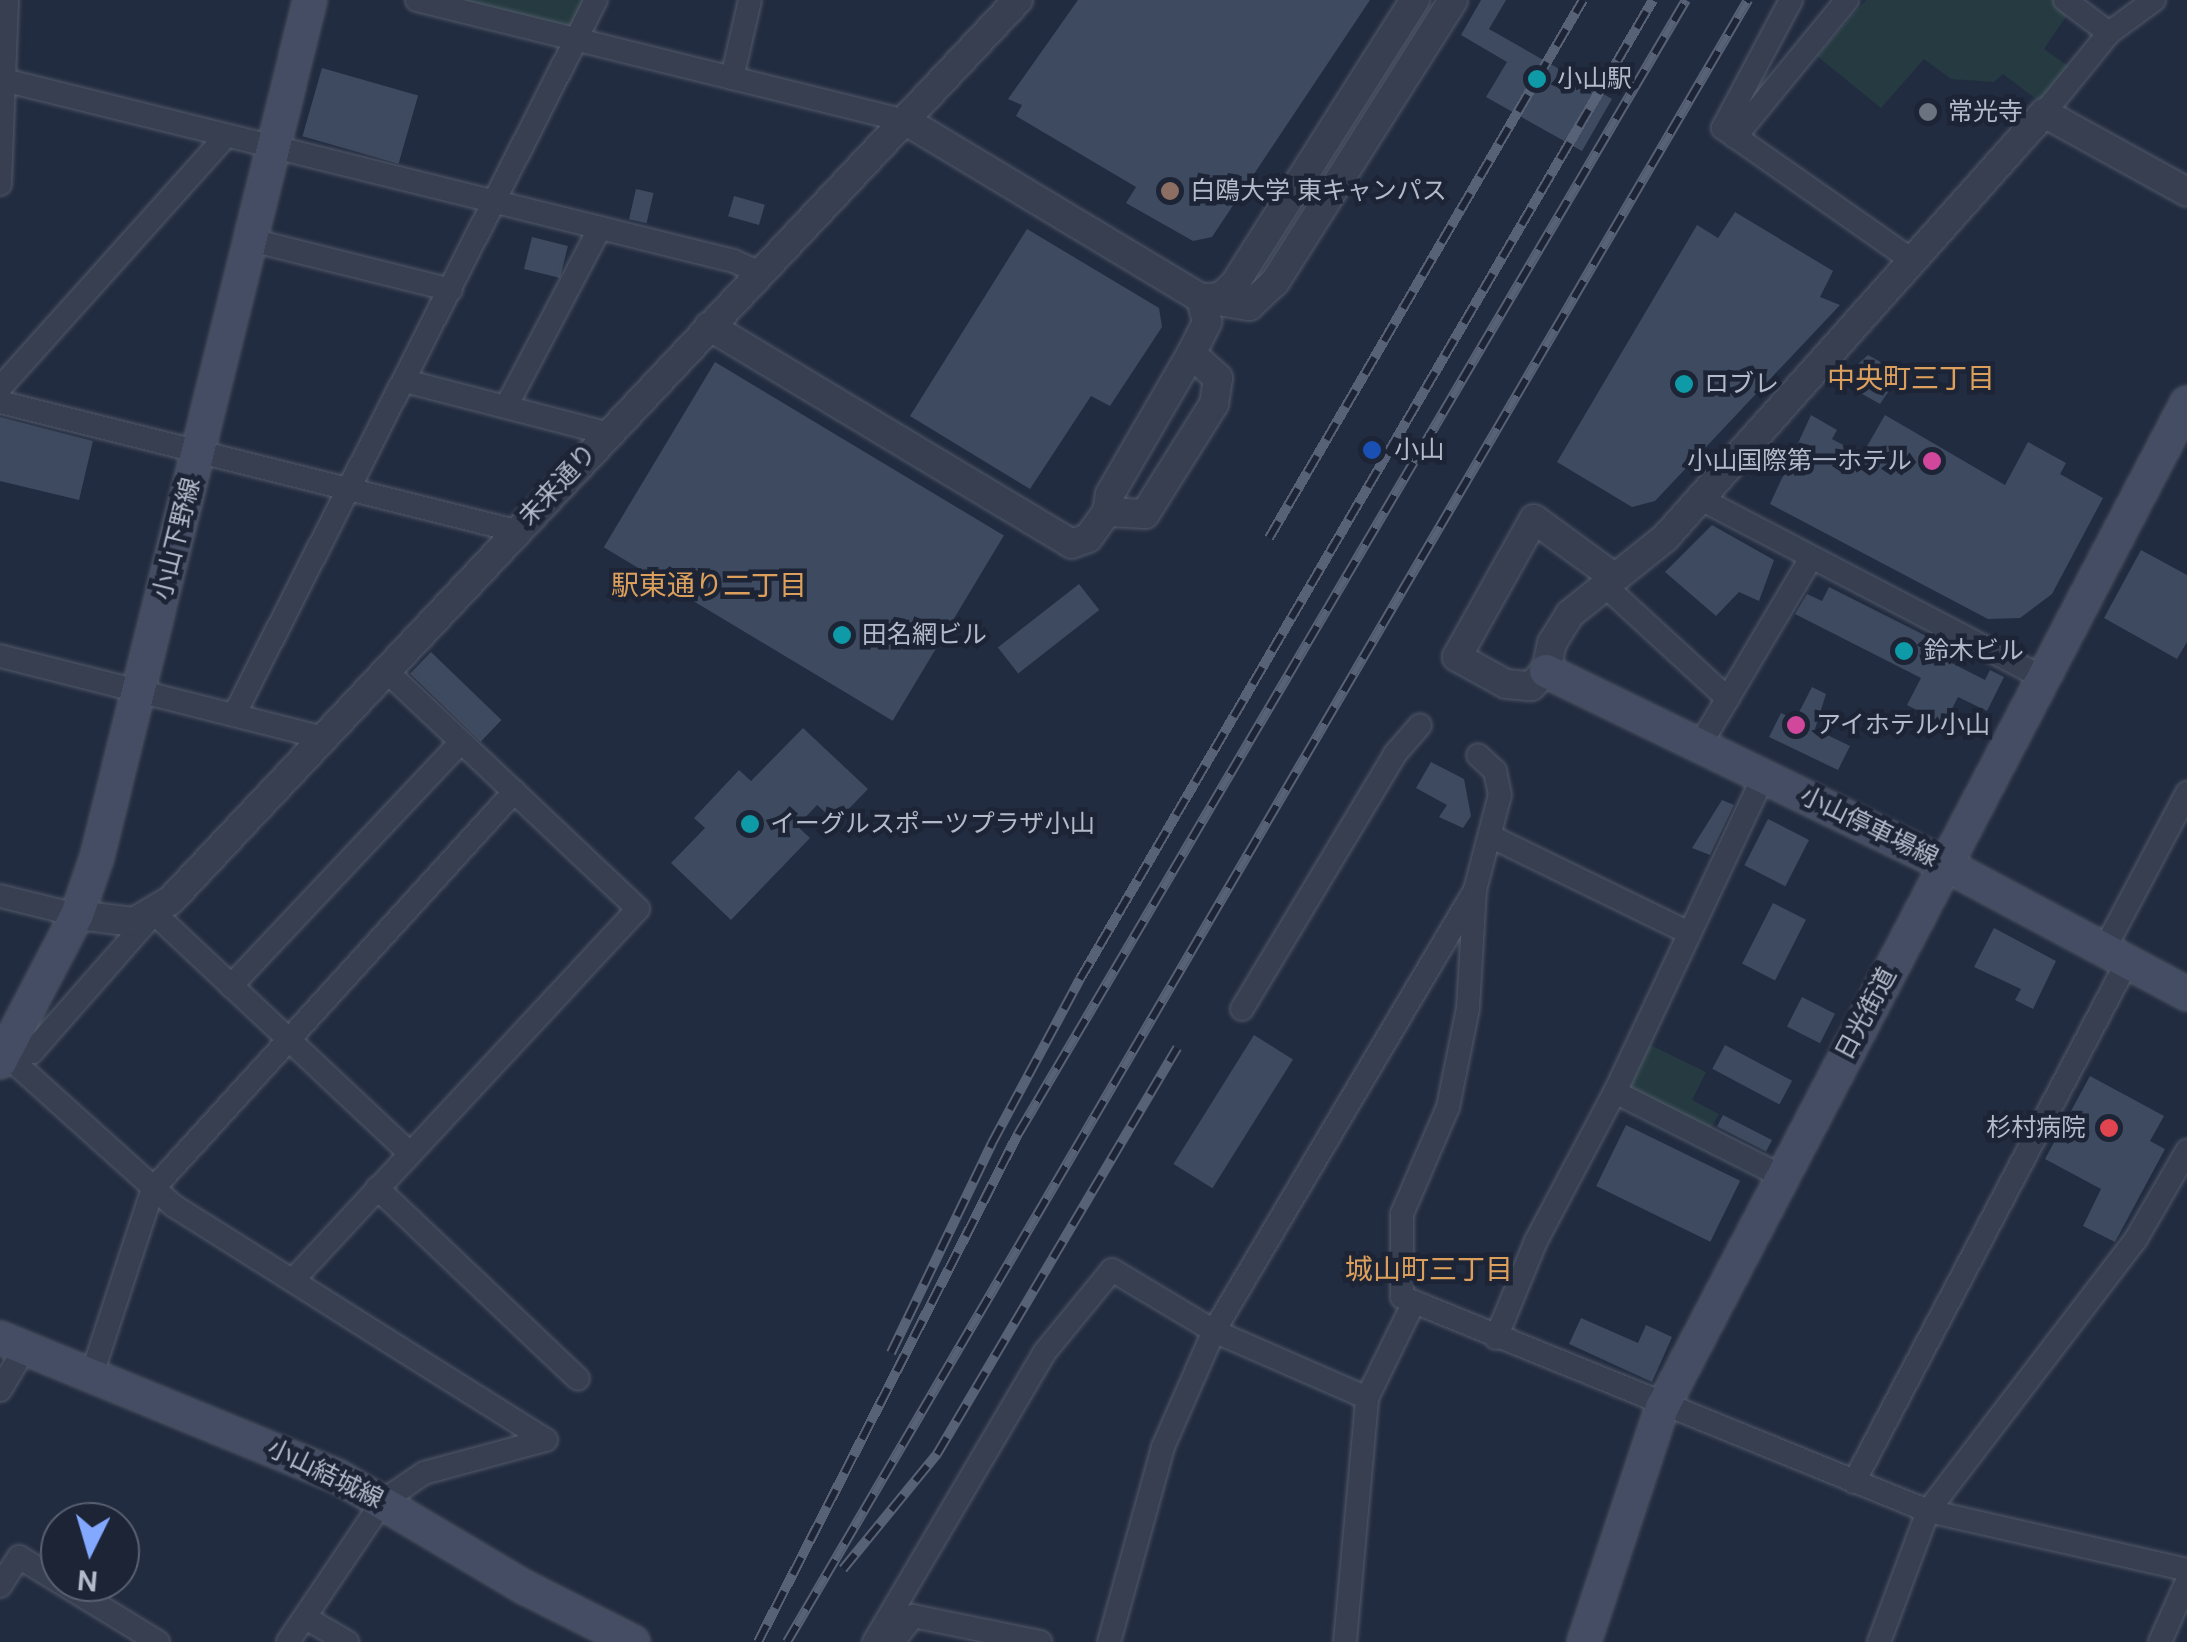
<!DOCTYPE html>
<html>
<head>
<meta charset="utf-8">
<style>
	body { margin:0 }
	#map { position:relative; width:2187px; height:1642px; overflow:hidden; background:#222c40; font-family:"DM Sans","Noto Sans JP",sans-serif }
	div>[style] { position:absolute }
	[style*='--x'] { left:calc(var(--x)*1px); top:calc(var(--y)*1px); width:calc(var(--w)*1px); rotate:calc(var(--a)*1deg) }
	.green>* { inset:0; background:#253b41 }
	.building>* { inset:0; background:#3e4a5f; transform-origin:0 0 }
	.roads { filter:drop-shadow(0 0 2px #525a6a) drop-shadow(0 0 2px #525a6a) }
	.minor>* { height:22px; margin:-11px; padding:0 11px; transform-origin:11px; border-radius:11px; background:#373f50 }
	.tertiary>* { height:28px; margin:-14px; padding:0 14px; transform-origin:14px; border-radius:14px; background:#373f50 }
	.secondary>* { height:32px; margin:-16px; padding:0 16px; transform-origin:16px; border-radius:16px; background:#444d63 }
	.rail>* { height:10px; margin-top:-5px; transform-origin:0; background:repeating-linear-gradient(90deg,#1c2435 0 19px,#586277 0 38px); box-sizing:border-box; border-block:2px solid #586277 }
	.dots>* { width:28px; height:28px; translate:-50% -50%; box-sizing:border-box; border:5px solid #1c2435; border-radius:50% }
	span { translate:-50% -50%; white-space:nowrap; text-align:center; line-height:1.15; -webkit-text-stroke:9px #1c2435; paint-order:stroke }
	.poi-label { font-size:25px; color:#b3baca }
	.left { translate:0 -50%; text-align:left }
	.right { translate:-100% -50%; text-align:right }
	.street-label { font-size:25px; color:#b3baca }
	.neighbourhood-label { font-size:28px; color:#dca05c }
	.north { position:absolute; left:40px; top:1502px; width:100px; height:100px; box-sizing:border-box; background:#1c2435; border:2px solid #586071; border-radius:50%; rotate:185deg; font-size:28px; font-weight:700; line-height:40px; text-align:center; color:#b3baca }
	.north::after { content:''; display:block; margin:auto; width:35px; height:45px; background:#83a8ff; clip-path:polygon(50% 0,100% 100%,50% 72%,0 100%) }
</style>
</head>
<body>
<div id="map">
	<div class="green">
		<i style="clip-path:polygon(436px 0,587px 0,571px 31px)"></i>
		<i style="clip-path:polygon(1866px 0,2054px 0,2069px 12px,2044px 49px,2071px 68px,2040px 102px,2003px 74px,1994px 82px,1951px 79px,1924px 59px,1881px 108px,1817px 56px)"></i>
		<i style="clip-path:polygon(1648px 1044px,1706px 1072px,1692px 1100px,1719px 1114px,1710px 1130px,1634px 1094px,1631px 1080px)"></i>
	</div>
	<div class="building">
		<i style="clip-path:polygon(1078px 0,1370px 0,1212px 237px,1193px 241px,1126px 203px,1136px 187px,1016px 116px,1022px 105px,1008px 99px)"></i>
		<i style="clip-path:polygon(1481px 0,1506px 0,1489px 29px,1612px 99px,1582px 151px,1486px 97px,1507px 62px,1461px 35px)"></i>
		<i style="left:322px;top:68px;width:100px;height:71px;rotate:16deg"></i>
		<i style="left:636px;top:189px;width:18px;height:31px;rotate:13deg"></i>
		<i style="left:734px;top:196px;width:32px;height:21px;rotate:16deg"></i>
		<i style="clip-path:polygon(1735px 212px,1833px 271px,1820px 297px,1840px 305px,1655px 501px,1632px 507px,1557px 462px,1697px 225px,1718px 238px)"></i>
		<i style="clip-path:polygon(1027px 229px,1159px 308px,1162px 327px,1110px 406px,1091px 396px,1030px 489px,910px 416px)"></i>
		<i style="left:532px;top:237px;width:37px;height:33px;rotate:14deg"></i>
		<i style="clip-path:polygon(1868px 355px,1901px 373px,1880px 404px,1839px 381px)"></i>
		<i style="left:715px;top:362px;width:337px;height:216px;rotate:31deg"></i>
		<i style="clip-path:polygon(1811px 415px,1837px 430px,1832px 439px,1862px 455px,1885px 415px,2005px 485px,2028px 442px,2066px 463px,2060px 474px,2103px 498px,2052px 594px,2020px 618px,1988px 619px,1770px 504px)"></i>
		<i style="clip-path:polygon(0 417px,93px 441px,79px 500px,0 481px)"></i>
		<i style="clip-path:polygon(1712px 525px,1774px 560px,1759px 601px,1739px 592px,1716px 616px,1665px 572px)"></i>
		<i style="clip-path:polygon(2141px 550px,2187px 575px,2187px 642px,2177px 659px,2104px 618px)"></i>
		<i style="left:1079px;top:584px;width:33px;height:103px;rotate:52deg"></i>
		<i style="clip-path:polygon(1829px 587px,1944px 645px,1938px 656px,1985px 680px,1990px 670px,2004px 677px,1987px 711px,1958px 697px,1944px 724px,1907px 705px,1921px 678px,1795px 614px,1807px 594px,1822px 601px)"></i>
		<i style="left:431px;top:652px;width:98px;height:30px;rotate:44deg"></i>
		<i style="clip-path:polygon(1812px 687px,1826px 694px,1815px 729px,1850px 746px,1838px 770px,1769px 737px,1781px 713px,1795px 720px)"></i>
		<i style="clip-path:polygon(803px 728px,868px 789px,836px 822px,817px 805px,797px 826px,810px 838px,731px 920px,671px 863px,705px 828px,694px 818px,739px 770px,751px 781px)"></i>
		<i style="clip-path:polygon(1431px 762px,1464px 779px,1471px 816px,1463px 828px,1439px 817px,1447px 805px,1416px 788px)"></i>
		<i style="clip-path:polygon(1722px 800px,1734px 805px,1710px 855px,1692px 848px)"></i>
		<i style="left:1768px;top:819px;width:46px;height:52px;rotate:27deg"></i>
		<i style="left:1773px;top:903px;width:37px;height:68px;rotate:27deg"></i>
		<i style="clip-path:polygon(1994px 928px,2056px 961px,2033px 1009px,2015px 1000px,2021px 989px,1974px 967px)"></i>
		<i style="left:1802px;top:997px;width:37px;height:33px;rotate:27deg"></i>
		<i style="left:1254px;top:1035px;width:46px;height:152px;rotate:32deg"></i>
		<i style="left:1725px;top:1045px;width:76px;height:27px;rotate:28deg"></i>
		<i style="clip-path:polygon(2090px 1076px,2164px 1116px,2150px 1141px,2165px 1149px,2115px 1242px,2083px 1226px,2101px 1189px,2045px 1159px)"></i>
		<i style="left:1723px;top:1115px;width:55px;height:13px;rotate:27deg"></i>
		<i style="left:1626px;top:1125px;width:127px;height:68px;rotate:26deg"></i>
		<i style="clip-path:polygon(1581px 1318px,1638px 1343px,1646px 1325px,1672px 1337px,1652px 1382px,1569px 1344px)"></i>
	</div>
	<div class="roads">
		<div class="minor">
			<i style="--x:417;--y:0;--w:504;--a:13.9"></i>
			<i style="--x:1791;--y:0;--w:145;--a:118"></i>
			<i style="--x:1723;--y:128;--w:228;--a:35"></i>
			<i style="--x:2065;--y:0;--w:55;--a:36.9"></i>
			<i style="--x:732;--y:78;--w:80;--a:-77"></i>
			<i style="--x:0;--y:79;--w:756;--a:13.93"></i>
			<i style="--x:734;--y:261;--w:31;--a:25"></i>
			<i style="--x:2044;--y:113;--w:103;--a:-50.9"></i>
			<i style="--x:2109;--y:33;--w:56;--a:-36.3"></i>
			<i style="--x:1735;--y:137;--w:177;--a:-50.7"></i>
			<i style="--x:0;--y:184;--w:184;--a:-87.8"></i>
			<i style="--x:251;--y:240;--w:206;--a:14"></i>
			<i style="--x:405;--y:381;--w:208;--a:14.5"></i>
			<i style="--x:0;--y:388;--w:338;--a:-48.1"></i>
			<i style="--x:0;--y:402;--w:532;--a:14.04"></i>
			<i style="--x:507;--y:405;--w:200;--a:-62.3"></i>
			<i style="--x:1701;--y:499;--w:382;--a:27.6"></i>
			<i style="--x:1602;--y:583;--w:171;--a:42.6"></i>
			<i style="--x:0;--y:656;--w:335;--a:14.2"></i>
			<i style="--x:234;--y:715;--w:801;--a:-63.15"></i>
			<i style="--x:1700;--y:745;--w:217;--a:-59.3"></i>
			<i style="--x:1492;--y:837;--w:217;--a:26"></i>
			<i style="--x:1475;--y:890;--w:118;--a:93.4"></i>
			<i style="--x:1468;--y:1008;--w:101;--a:101.4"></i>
			<i style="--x:1448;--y:1107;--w:116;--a:113.3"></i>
			<i style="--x:1402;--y:1214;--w:83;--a:90"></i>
			<i style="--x:1402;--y:1297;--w:568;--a:22.14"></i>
			<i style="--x:1928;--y:1511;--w:266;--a:12.8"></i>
			<i style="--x:0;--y:896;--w:79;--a:13.9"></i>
			<i style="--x:2104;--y:950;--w:178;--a:-62.1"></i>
			<i style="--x:231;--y:986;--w:335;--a:-46.7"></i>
			<i style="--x:1242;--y:1009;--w:297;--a:-59"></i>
			<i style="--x:1395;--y:754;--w:38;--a:-49"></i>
			<i style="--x:5;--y:1054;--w:227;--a:42"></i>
			<i style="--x:174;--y:1206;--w:439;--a:32.2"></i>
			<i style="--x:546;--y:1440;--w:126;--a:164.9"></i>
			<i style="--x:424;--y:1473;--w:50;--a:145.7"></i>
			<i style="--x:383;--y:1501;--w:170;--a:124"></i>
			<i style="--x:5;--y:1054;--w:27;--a:-4"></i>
			<i style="--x:32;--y:1052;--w:185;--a:-48.7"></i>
			<i style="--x:154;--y:913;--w:351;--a:43.2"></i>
			<i style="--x:1615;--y:1092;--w:186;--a:26.8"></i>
			<i style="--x:377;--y:1188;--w:277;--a:43.5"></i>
			<i style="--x:294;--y:1279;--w:505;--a:-47.09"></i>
			<i style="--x:638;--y:909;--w:347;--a:-136.6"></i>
			<i style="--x:1496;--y:1338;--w:105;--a:-67.6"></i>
			<i style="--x:1536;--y:1241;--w:169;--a:-62.1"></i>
			<i style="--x:1615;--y:1092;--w:349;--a:-64.8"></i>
			<i style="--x:92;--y:1374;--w:195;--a:-71.8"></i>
			<i style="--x:153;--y:1189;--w:537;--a:-47.72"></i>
			<i style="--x:0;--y:1390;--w:49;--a:-59.2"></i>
			<i style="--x:1854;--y:1482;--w:587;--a:-62.3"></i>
			<i style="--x:60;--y:1582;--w:115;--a:31.5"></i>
			<i style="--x:0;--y:1586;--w:35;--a:-57"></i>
			<i style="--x:19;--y:1557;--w:48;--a:31.4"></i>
			<i style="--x:306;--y:1618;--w:48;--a:30.3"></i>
			<i style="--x:874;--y:1642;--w:335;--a:-59.5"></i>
			<i style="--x:1044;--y:1353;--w:107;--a:-50.7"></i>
			<i style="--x:1112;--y:1270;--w:119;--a:30.9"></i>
			<i style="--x:1214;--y:1331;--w:167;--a:23.6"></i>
			<i style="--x:893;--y:1642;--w:33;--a:-52"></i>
			<i style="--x:913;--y:1616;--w:130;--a:11.6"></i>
			<i style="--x:1109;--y:1642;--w:202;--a:-74.5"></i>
			<i style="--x:1163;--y:1447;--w:127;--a:-66.3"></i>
			<i style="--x:1214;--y:1331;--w:512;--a:-59.38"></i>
			<i style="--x:1475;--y:890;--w:98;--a:-75.3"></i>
			<i style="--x:1500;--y:795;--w:25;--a:-102"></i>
			<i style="--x:1495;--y:771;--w:23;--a:-137"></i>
			<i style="--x:1345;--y:1642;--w:245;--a:-84.8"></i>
			<i style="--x:1367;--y:1398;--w:105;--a:-63.9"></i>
			<i style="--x:1879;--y:1642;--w:140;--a:-69.5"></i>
			<i style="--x:1928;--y:1511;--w:342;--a:-52.6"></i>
			<i style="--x:2136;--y:1239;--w:102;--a:-59.9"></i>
			<i style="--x:2160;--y:1642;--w:67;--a:-66.1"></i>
		</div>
		<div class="tertiary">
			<i style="--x:906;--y:121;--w:344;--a:31"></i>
			<i style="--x:1201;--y:298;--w:49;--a:9.5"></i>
			<i style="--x:1249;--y:306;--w:35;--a:-43"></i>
			<i style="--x:1275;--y:282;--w:333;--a:-57.7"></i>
			<i style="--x:1203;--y:298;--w:17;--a:-3"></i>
			<i style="--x:1220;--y:297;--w:18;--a:-41"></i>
			<i style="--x:1234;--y:285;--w:338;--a:-57.6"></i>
			<i style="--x:709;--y:326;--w:423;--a:31"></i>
			<i style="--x:1072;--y:544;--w:17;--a:-21"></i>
			<i style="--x:1088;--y:538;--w:32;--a:-54"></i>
			<i style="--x:1107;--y:512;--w:18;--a:-81"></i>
			<i style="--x:1110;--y:494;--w:162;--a:-59.9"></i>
			<i style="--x:1191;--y:354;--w:36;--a:-63"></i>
			<i style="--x:1207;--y:322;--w:25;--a:-104"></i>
			<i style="--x:1107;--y:512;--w:38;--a:3"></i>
			<i style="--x:1145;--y:514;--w:130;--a:-57.9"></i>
			<i style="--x:1214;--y:404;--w:26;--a:-81"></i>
			<i style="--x:1218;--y:378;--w:36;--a:-138"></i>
			<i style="--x:1611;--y:575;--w:95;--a:-144"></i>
			<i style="--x:1534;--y:519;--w:158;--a:119.2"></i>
			<i style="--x:1457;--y:657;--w:56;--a:28.9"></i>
			<i style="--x:1506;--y:684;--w:25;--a:5"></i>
			<i style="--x:1531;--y:686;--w:21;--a:-45"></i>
			<i style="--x:1546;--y:671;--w:29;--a:-78"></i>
			<i style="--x:1552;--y:643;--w:34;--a:-58"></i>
			<i style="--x:1570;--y:614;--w:122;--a:-38.7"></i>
			<i style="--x:1665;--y:538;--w:569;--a:-48.27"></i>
			<i style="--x:2044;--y:113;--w:163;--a:28.9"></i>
			<i style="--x:77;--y:915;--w:57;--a:7"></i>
			<i style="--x:134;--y:922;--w:43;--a:-30.7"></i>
			<i style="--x:171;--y:900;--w:1236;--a:-46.74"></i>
		</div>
		<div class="secondary">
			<i style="--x:1546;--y:671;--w:442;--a:25.9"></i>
			<i style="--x:1944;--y:864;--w:276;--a:28.1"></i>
			<i style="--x:0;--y:1062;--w:166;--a:-62.4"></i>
			<i style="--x:77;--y:915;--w:61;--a:-71"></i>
			<i style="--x:97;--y:857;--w:883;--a:-76.04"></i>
			<i style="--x:0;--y:1338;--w:364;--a:22.3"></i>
			<i style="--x:337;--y:1476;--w:220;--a:30.7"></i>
			<i style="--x:526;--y:1588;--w:120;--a:26.8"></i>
			<i style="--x:1584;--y:1642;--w:247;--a:-71.6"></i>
			<i style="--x:1662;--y:1408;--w:1134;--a:-62.42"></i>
		</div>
	</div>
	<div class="rail">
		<i style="--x:1269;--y:538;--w:623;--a:-59.73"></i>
		<i style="--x:891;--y:1353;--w:233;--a:-64.3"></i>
		<i style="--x:992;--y:1143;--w:186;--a:-61.8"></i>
		<i style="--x:1080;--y:979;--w:1134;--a:-59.66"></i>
		<i style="--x:843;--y:1569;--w:149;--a:-50.7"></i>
		<i style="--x:937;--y:1454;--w:472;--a:-59.4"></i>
		<i style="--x:758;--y:1642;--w:571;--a:-62.9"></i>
		<i style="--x:1018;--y:1134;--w:1316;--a:-59.5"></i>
		<i style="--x:787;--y:1642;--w:1903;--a:-59.66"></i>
	</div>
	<div class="dots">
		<i style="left:1537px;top:79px;background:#0f9aa8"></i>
		<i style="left:1928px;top:112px;background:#6b7280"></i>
		<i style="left:1170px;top:191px;background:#8d6e63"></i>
		<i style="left:1684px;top:384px;background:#0f9aa8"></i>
		<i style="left:1372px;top:450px;background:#1a4fb4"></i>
		<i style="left:1932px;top:461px;background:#d1479c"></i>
		<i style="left:842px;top:635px;background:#0f9aa8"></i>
		<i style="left:1904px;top:651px;background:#0f9aa8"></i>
		<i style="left:1796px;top:725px;background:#d1479c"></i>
		<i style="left:750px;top:824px;background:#0f9aa8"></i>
		<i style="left:2109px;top:1128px;background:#e0444e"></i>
	</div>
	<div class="poi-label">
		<span class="left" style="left:1557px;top:79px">小山駅</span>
		<span class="left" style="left:1948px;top:112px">常光寺</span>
		<span class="left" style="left:1190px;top:191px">白鴎大学 東キャンパス</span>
		<span class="left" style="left:1704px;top:384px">ロブレ</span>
		<span class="left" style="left:1394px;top:450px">小山</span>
		<span class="right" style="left:1912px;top:461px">小山国際第一ホテル</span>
		<span class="left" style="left:862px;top:635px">田名網ビル</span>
		<span class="left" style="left:1924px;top:651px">鈴木ビル</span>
		<span class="left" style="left:1816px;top:725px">アイホテル小山</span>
		<span class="left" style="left:770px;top:824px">イーグルスポーツプラザ小山</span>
		<span class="right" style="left:2086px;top:1128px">杉村病院</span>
	</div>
	<div class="street-label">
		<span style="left:558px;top:485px;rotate:-47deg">未来通り</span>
		<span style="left:177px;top:539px;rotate:-76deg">小山下野線</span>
		<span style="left:1869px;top:827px;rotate:26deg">小山停車場線</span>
		<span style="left:1866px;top:1014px;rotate:-62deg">日光街道</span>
		<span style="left:325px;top:1474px;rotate:26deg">小山結城線</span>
	</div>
	<div class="neighbourhood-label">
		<span style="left:1911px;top:379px">中央町三丁目</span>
		<span style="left:709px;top:586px">駅東通り二丁目</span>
		<span style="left:1429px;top:1270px">城山町三丁目</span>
	</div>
	<div class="north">N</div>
</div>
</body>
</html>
